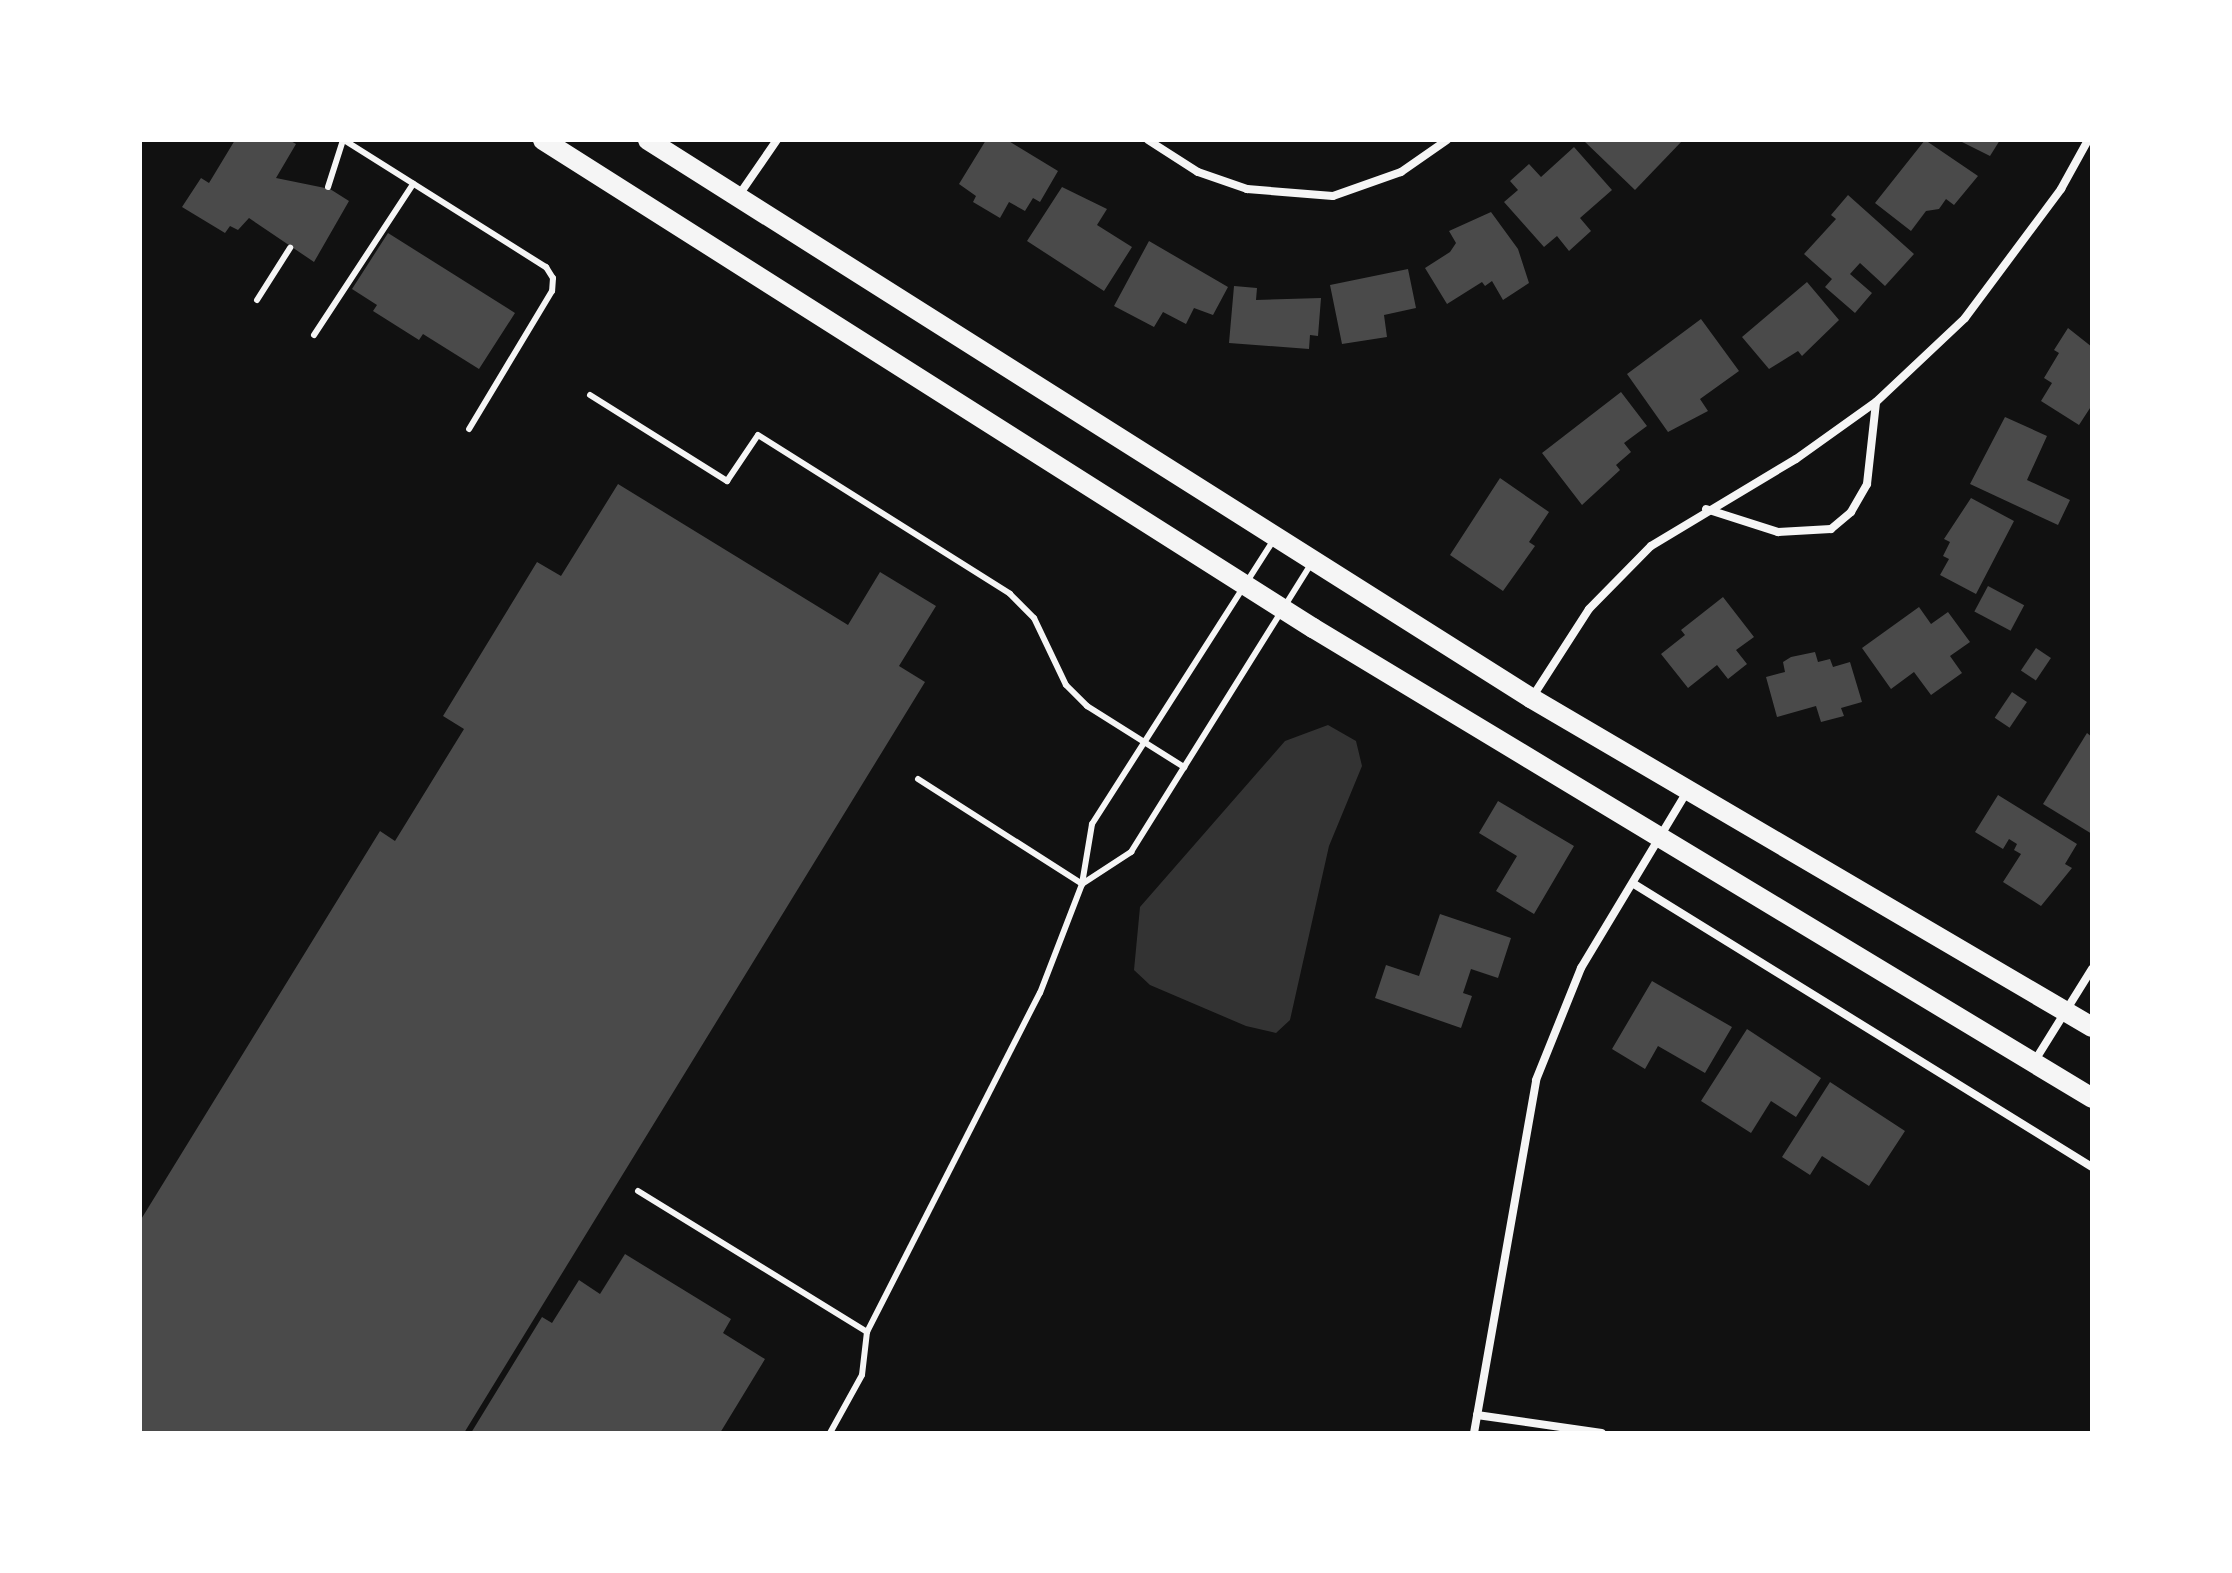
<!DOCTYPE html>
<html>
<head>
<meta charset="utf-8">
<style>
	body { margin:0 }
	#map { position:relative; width:2232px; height:1573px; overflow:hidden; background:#111; font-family:"Titillium Web",sans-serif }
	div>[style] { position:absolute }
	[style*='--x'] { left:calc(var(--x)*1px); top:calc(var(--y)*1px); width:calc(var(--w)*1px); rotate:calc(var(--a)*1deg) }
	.water>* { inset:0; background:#333 }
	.building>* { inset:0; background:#4a4a4a; transform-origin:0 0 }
	.service>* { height:6px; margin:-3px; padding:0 3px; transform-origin:3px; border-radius:3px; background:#f5f5f5 }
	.minor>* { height:8px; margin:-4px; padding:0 4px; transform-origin:4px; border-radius:4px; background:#f5f5f5 }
	.primary>* { height:20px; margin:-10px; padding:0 10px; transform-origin:10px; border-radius:10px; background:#f5f5f5 }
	span { translate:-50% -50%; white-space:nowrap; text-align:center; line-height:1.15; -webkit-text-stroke:7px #fff; paint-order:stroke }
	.frame { position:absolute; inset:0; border:142px solid #fff; pointer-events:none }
</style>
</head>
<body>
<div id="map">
	<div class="water">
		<i style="clip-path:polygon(1328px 725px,1356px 741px,1362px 766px,1329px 846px,1290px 1020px,1276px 1033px,1246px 1026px,1150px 985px,1134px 970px,1140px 907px,1285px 741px)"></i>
	</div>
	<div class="building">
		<i style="clip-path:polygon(235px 140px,289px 140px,296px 144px,276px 178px,330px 189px,349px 201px,314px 262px,249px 218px,238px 230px,230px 226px,225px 233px,182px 207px,201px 178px,209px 183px)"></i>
		<i style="clip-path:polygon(986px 140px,1007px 140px,1058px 171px,1040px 202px,1033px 198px,1025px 211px,1009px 202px,1000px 218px,973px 202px,976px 196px,959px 184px)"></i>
		<i style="clip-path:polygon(1583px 140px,1683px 140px,1635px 190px)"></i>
		<i style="clip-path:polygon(1925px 140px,1978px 176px,1954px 205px,1946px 199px,1939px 209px,1926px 211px,1911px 231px,1875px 203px)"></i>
		<i style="clip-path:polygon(1958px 140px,2000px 140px,1990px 156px)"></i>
		<i style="clip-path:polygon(1574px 147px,1612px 190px,1580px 218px,1591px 231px,1569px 251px,1557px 236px,1544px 247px,1504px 202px,1518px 190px,1510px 181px,1529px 164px,1541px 177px)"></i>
		<i style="clip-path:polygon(1062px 187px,1107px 209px,1097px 225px,1132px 247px,1104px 291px,1027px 241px)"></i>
		<i style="clip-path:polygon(1848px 195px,1914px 254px,1885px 286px,1860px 263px,1850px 274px,1872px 293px,1855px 313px,1825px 287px,1832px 279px,1804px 254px,1836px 219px,1831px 215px)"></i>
		<i style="clip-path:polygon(1491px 212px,1518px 249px,1529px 283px,1503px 300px,1492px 281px,1485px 286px,1482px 282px,1447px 304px,1425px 268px,1450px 252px,1456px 243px,1449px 231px)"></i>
		<i style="clip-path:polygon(388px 233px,515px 313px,479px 369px,423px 334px,419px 340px,373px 311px,377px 305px,352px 289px)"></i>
		<i style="clip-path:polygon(1149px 241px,1228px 287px,1213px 315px,1194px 308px,1186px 324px,1163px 312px,1154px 327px,1114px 306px)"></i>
		<i style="clip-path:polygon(1408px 269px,1416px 308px,1384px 315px,1387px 337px,1342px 344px,1330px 285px)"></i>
		<i style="clip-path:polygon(1807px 282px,1839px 320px,1802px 356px,1798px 351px,1769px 369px,1742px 337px)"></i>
		<i style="clip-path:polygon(1234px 286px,1257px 288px,1256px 300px,1321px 298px,1318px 336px,1310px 335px,1309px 349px,1229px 343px)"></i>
		<i style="clip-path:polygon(1701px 319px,1739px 371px,1700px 399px,1708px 411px,1668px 432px,1627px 374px)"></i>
		<i style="clip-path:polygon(2068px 328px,2092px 347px,2092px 405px,2079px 425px,2041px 401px,2052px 383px,2044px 378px,2059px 353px,2054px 350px)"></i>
		<i style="clip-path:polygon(1621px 392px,1647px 426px,1624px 443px,1631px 452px,1616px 465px,1620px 470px,1582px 505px,1542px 453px)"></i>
		<i style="clip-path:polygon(2005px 417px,2047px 436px,2027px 480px,2070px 500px,2058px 525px,1970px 484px)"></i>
		<i style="clip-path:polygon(1500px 478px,1549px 512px,1529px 542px,1535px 546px,1503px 591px,1450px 555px)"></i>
		<i style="clip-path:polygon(618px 484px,848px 625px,880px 572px,936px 606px,899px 666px,925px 682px,464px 1433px,140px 1433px,140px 1221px,380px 831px,395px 841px,464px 729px,443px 716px,537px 562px,561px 576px)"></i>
		<i style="clip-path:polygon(1971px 498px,2014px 521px,1976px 594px,1940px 575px,1949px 559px,1943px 556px,1950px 542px,1944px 539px)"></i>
		<i style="left:1988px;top:586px;width:41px;height:29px;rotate:28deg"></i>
		<i style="clip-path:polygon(1723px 597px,1754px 637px,1736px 650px,1747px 664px,1728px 679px,1717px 665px,1688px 688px,1661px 654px,1685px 635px,1681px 630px)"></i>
		<i style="clip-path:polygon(1919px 607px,1931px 624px,1948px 612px,1970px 642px,1950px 656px,1962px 673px,1931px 695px,1914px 672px,1891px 689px,1862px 648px)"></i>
		<i style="left:2036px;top:648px;width:18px;height:27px;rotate:34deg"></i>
		<i style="clip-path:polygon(1815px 652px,1818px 662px,1830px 659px,1833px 667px,1850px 662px,1862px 702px,1841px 708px,1844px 716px,1821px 722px,1816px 706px,1777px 717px,1766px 677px,1785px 672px,1783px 662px,1791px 657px)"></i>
		<i style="left:2012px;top:692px;width:18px;height:31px;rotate:34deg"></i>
		<i style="clip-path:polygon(2087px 733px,2092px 737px,2092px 834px,2043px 804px)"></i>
		<i style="clip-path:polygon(1998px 795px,2077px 844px,2065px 864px,2072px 868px,2041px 906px,2003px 882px,2021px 854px,2014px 850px,2017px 844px,2009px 839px,2003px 849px,1975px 832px)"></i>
		<i style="clip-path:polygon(1498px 801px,1574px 846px,1534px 914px,1496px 891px,1517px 856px,1479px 833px)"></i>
		<i style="clip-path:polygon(1440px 914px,1511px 938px,1498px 978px,1471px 969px,1463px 993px,1472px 996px,1461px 1028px,1375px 998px,1386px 965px,1419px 976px)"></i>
		<i style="clip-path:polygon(1652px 981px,1732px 1027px,1705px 1073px,1658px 1046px,1645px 1069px,1612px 1049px)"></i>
		<i style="clip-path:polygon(1747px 1029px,1821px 1078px,1796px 1117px,1771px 1101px,1751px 1133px,1701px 1101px)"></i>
		<i style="clip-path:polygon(1830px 1082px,1905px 1131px,1869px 1186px,1822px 1156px,1810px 1175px,1782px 1157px)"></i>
		<i style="clip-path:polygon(625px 1254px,731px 1319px,723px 1333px,765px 1359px,720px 1433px,471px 1433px,542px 1317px,552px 1323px,579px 1280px,600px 1294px)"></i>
	</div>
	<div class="service">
		<i style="--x:344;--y:140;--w:239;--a:32.2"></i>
		<i style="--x:546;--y:267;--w:13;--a:58"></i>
		<i style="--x:553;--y:278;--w:13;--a:94"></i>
		<i style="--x:552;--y:291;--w:161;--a:121"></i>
		<i style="--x:328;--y:187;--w:49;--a:-72.3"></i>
		<i style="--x:257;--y:300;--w:62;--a:-57.6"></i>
		<i style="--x:314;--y:335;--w:181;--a:-56.7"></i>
		<i style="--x:590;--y:395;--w:162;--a:32.1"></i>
		<i style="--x:727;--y:481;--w:55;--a:-56"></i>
		<i style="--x:758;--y:435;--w:298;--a:32.2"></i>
		<i style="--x:1010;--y:594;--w:34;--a:45"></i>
		<i style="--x:1034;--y:618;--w:74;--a:64.5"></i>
		<i style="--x:1066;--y:685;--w:30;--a:45"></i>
		<i style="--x:1087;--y:706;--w:115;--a:32.2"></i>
		<i style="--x:918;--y:779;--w:195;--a:32.6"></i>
		<i style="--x:1082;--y:884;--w:59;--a:-33.1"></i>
		<i style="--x:1131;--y:852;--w:342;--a:-58"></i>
		<i style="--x:638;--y:1191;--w:269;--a:31.6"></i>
		<i style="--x:830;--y:1433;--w:66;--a:-61.1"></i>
		<i style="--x:862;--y:1375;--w:43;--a:-83.4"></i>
		<i style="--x:867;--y:1332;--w:381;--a:-63"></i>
		<i style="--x:1040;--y:993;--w:117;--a:-68.9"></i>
		<i style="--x:1082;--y:884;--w:61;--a:-80.5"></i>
		<i style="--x:1092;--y:824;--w:336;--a:-57.4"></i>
	</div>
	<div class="minor">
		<i style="--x:1148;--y:140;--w:59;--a:32.6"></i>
		<i style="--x:1198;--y:172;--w:52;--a:19.1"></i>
		<i style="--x:1247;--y:189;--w:86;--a:4.7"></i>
		<i style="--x:1333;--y:196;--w:72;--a:-19.4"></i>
		<i style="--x:1401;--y:172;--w:56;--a:-34.8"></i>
		<i style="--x:739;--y:195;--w:67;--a:-55.4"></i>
		<i style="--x:1706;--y:509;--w:76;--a:17.7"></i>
		<i style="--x:1778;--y:532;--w:53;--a:-3.2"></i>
		<i style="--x:1831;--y:529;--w:26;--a:-40"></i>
		<i style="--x:1851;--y:512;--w:32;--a:-60"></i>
		<i style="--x:1867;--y:484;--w:82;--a:-83.7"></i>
		<i style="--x:1533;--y:696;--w:103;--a:-57.2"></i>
		<i style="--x:1589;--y:609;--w:88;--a:-45.5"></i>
		<i style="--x:1651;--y:546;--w:169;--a:-31"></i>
		<i style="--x:1796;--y:459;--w:98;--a:-35.5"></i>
		<i style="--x:1876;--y:402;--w:122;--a:-43.3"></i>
		<i style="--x:1965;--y:318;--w:161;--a:-53.3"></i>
		<i style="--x:2061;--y:189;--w:56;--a:-61.1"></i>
		<i style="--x:1634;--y:884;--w:538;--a:31.71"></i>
		<i style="--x:2034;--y:1062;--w:110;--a:-58.1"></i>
		<i style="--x:1477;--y:1415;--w:126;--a:8.2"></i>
		<i style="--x:1474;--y:1433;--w:358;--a:-80"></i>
		<i style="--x:1536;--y:1080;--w:121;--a:-68.1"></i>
		<i style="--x:1581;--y:968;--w:208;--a:-59"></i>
	</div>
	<div class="primary">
		<i style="--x:543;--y:140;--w:912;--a:32.37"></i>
		<i style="--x:1313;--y:628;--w:910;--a:31.1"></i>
		<i style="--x:648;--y:140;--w:1045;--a:32.29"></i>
		<i style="--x:1531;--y:698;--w:650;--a:30.39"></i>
	</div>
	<div class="frame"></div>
</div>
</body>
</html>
